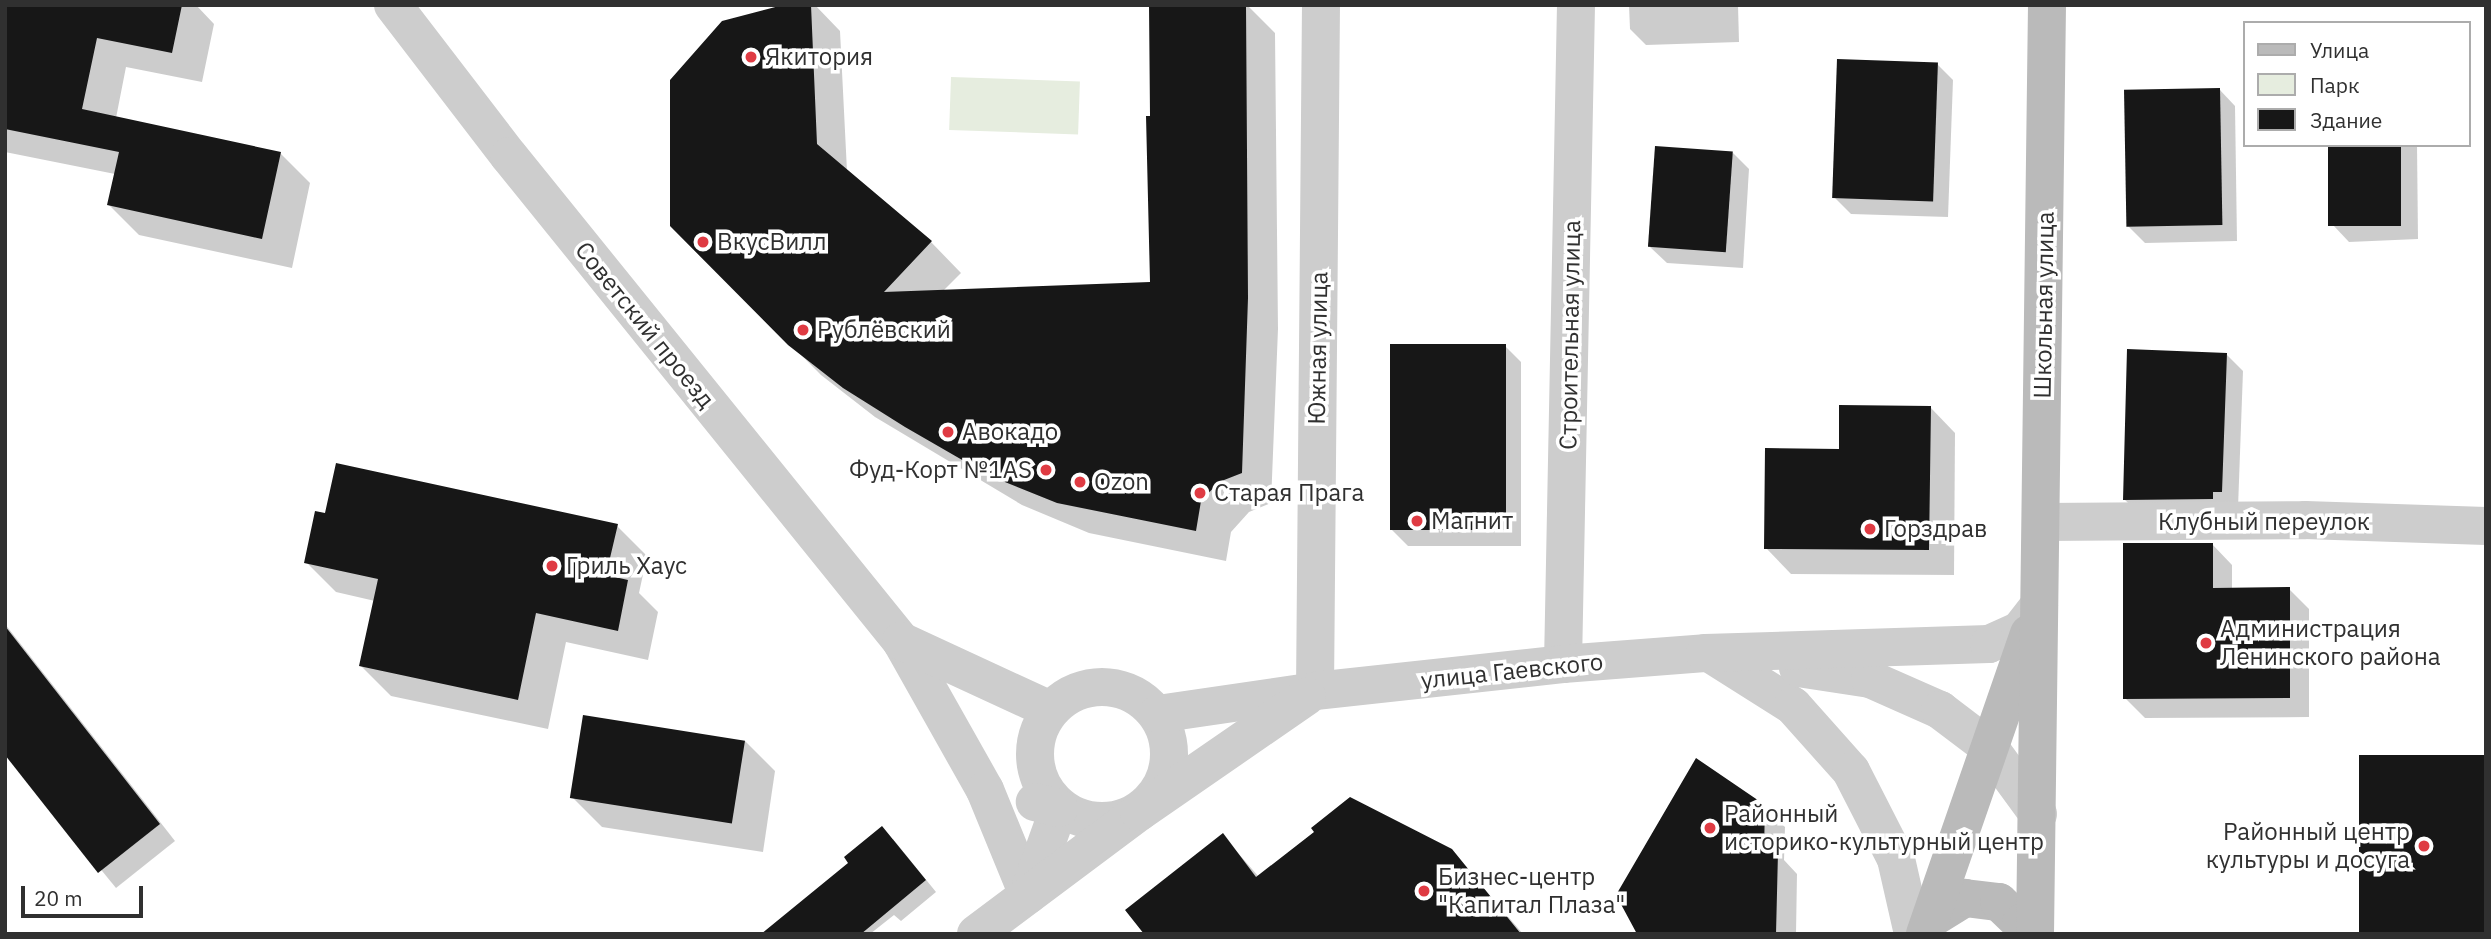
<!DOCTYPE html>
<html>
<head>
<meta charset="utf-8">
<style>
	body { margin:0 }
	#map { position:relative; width:2491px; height:939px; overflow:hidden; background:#fff; font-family:"IBM Plex Sans",sans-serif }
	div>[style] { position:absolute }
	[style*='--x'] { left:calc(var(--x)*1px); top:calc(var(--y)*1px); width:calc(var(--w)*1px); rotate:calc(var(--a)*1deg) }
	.green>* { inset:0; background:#e6eddf; transform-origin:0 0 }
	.shadow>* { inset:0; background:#0003 }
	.building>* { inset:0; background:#171717; transform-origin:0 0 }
	.street>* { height:38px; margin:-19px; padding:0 19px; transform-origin:19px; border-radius:19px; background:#cdcdcd }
	.street>.ring { margin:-19px; padding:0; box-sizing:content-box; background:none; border:38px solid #cdcdcd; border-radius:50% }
	.secondary>* { height:38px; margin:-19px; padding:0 19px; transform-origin:19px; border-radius:19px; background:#bababa }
	.dots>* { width:19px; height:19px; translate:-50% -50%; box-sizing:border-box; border:4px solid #fff; border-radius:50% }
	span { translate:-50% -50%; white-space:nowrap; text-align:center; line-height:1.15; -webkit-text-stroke:7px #fff; paint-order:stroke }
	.poi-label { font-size:24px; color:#303030 }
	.left { translate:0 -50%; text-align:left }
	.right { translate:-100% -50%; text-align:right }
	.street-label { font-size:24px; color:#303030 }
	.frame { position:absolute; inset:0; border:7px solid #303030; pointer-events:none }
	.legend { position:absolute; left:2243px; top:21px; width:228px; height:126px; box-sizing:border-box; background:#fff; border:2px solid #acacac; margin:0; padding:9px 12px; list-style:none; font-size:21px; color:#303030 }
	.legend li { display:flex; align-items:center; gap:14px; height:35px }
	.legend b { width:35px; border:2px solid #acacac }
	.scale { position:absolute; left:21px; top:886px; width:122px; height:32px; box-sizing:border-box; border:4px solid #303030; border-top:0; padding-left:9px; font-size:21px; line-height:24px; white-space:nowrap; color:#303030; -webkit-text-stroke:5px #fff; paint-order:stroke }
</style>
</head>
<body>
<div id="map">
	<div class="green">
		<i style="left:951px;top:77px;width:129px;height:53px;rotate:2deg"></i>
	</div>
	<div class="shadow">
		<i style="clip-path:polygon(5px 5px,196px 5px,214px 24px,202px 82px,126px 67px,116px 118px,280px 153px,310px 183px,292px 268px,139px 235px,109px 205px,115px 174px,5px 152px)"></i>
		<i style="clip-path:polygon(791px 5px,815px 5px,840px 31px,847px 171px,931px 242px,961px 273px,943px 291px,1152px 284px,1150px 5px,1247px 5px,1275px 33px,1278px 329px,1271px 503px,1249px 512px,1231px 532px,1226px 561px,1089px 533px,1022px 505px,875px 417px,821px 375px,672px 225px)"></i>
		<i style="clip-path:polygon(1629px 5px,1738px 5px,1739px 42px,1646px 45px,1630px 29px)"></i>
		<i style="clip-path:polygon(1937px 64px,1953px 80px,1948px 217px,1851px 214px,1834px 197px)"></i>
		<i style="clip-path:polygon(2219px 89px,2235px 106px,2237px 241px,2145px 243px,2128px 226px)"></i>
		<i style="clip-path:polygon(2330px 145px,2417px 145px,2418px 239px,2349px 242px,2333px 225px)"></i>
		<i style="clip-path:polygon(1733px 153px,1749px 169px,1743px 268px,1667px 263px,1650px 247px)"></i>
		<i style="clip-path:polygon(1505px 346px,1521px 362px,1521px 546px,1408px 546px,1391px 529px)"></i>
		<i style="clip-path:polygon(2227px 355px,2243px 371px,2238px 508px,2141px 515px,2124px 499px)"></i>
		<i style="clip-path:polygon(1930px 407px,1955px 433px,1954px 575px,1791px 574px,1766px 548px,1840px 450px)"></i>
		<i style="clip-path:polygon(326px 515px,617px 526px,647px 556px,639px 593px,658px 612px,648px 660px,566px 642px,548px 729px,391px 696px,361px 666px,375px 601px,336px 592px,306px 562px)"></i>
		<i style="clip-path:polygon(2212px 544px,2232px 565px,2232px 589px,2289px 589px,2309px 609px,2309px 717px,2145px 718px,2125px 698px)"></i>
		<i style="clip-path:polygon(5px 624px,175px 841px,116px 888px,5px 752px)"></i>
		<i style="clip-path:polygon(745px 741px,775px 771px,763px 852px,602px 827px,572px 797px)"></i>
		<i style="clip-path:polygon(1764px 807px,1785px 827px,1784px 860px,1797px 874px,1796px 934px,1639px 934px)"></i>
		<i style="clip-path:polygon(1223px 836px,1259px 877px,1451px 850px,1523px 934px,1146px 934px)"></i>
		<i style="clip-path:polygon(893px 839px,936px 892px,901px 921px,894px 915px,870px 934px,764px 934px)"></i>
	</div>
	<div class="building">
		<i style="clip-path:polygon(5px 5px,182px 5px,172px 53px,97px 38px,82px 109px,281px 152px,262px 239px,107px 205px,119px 152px,5px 129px)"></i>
		<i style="clip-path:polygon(783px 5px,811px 5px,817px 144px,932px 241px,884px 292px,1150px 282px,1146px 116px,1150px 116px,1149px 5px,1246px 5px,1248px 298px,1242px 473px,1219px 482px,1201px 501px,1196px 531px,1057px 503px,990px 476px,905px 427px,843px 388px,788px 345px,670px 226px,670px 80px,722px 21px)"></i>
		<i style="left:1837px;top:59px;width:101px;height:139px;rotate:2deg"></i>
		<i style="left:2220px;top:88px;width:137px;height:96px;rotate:89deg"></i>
		<i style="left:2328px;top:145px;width:73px;height:81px"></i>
		<i style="left:1655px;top:146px;width:78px;height:101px;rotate:4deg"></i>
		<i style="left:1390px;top:344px;width:116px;height:186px"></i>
		<i style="clip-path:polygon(2127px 349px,2227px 353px,2222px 492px,2213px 492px,2213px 499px,2123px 500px)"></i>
		<i style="clip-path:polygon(1839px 405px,1931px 406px,1929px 550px,1764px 549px,1765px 448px,1839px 449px)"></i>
		<i style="clip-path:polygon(336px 463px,618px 524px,606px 575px,628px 580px,618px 631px,536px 613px,518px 700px,359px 666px,378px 579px,304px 563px,315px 511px,325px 513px)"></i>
		<i style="clip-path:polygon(2123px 543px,2213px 543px,2213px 588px,2290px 587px,2290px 698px,2123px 699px)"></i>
		<i style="clip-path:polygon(5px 626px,160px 824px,98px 873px,5px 755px)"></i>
		<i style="left:583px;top:715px;width:164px;height:84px;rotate:9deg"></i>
		<i style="left:2486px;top:755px;width:179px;height:127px;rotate:90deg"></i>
		<i style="clip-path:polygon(1696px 758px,1765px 805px,1764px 851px,1778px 852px,1776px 934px,1637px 934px,1616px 895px)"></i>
		<i style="clip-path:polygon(1350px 797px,1452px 849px,1521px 934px,1144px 934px,1125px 910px,1223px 833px,1256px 877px,1314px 832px,1311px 828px)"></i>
		<i style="clip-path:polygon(882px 826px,926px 880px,861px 934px,761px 934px,848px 863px,844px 857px)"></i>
	</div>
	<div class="street">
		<i style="--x:393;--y:5;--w:190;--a:52.5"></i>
		<i style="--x:509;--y:156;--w:624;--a:51.05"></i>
		<i style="--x:901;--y:641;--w:171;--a:60.6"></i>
		<i style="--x:985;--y:790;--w:113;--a:67.7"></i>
		<i style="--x:2042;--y:522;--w:263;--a:-0.4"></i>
		<i style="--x:2305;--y:520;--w:181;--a:1.9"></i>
		<i style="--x:901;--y:641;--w:164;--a:24.8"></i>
		<i style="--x:1709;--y:653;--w:99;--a:32.2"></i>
		<i style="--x:1793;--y:706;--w:87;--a:48.3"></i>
		<i style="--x:1851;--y:771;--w:99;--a:62.9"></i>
		<i style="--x:1896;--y:859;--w:77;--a:77.2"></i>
		<i style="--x:1563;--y:664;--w:659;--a:-88.87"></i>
		<i style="--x:1798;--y:668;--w:73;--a:8.7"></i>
		<i style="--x:1870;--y:679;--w:77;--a:23.9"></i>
		<i style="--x:1940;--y:710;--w:61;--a:37.1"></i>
		<i style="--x:1989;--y:747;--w:83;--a:53.8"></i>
		<i class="ring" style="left:1035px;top:687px;width:96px;height:96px"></i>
		<i style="--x:1315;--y:691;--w:686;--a:-89.5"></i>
		<i style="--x:1158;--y:714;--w:159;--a:-8.3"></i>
		<i style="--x:1315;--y:691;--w:249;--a:-6.2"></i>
		<i style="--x:1563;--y:664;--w:142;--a:-4.4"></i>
		<i style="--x:1705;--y:653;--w:284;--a:-1.8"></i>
		<i style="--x:1989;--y:644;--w:34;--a:-24"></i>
		<i style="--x:2020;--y:630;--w:31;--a:-52"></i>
		<i style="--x:1028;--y:895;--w:92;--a:-70.4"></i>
		<i style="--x:1059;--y:808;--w:25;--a:-166"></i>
		<i style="--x:976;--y:934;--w:204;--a:-36.8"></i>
		<i style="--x:1139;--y:812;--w:204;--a:-34.6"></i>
	</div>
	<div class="secondary">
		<i style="--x:1931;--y:919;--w:40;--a:-32"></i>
		<i style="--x:1965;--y:898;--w:34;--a:7"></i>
		<i style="--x:1999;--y:902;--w:30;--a:44"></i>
		<i style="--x:2021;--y:923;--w:12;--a:70"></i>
		<i style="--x:1925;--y:934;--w:318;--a:-70.9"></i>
		<i style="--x:2035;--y:934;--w:929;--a:-89.26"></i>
	</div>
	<div class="dots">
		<i style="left:751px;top:57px;background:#df3b43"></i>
		<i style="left:703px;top:242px;background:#df3b43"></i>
		<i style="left:803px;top:330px;background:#df3b43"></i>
		<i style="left:948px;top:432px;background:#df3b43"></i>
		<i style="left:1046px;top:470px;background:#df3b43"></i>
		<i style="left:1080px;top:482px;background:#df3b43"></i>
		<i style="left:1200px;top:493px;background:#df3b43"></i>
		<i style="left:1417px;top:521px;background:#df3b43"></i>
		<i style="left:1870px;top:529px;background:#df3b43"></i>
		<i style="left:552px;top:566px;background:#df3b43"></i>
		<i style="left:2206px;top:643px;background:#df3b43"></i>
		<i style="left:1710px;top:828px;background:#df3b43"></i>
		<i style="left:2424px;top:846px;background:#df3b43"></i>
		<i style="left:1424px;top:891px;background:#df3b43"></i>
	</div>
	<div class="poi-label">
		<span class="left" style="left:765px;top:57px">Якитория</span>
		<span class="left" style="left:717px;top:242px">ВкусВилл</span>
		<span class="left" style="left:817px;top:330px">Рублёвский</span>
		<span class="left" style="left:962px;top:432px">Авокадо</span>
		<span class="right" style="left:1032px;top:470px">Фуд-Корт №1AS</span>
		<span class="left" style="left:1094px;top:482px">Ozon</span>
		<span class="left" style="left:1214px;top:493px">Старая Прага</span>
		<span class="left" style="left:1431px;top:521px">Магнит</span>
		<span class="left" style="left:1884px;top:529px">Горздрав</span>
		<span class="left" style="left:566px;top:566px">Гриль Хаус</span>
		<span class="left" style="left:2220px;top:643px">Администрация<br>Ленинского района</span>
		<span class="left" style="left:1724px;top:828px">Районный<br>историко-культурный центр</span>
		<span class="right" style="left:2410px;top:846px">Районный центр<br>культуры и досуга</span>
		<span class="left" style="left:1438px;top:891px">Бизнес-центр<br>"Капитал Плаза"</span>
	</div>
	<div class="street-label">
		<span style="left:2044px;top:305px;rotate:-89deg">Школьная улица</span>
		<span style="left:645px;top:325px;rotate:51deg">Советский проезд</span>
		<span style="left:1570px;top:335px;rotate:-89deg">Строительная улица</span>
		<span style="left:1318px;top:348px;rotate:-89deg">Южная улица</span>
		<span style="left:2264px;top:522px">Клубный переулок</span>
		<span style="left:1512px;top:671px;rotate:-6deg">улица Гаевского</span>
	</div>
	<div class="frame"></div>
	<ul class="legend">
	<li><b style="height:9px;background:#bababa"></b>Улица</li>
	<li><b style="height:19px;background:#e6eddf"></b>Парк</li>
	<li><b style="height:19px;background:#171717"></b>Здание</li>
	</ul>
	<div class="scale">20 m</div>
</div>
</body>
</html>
